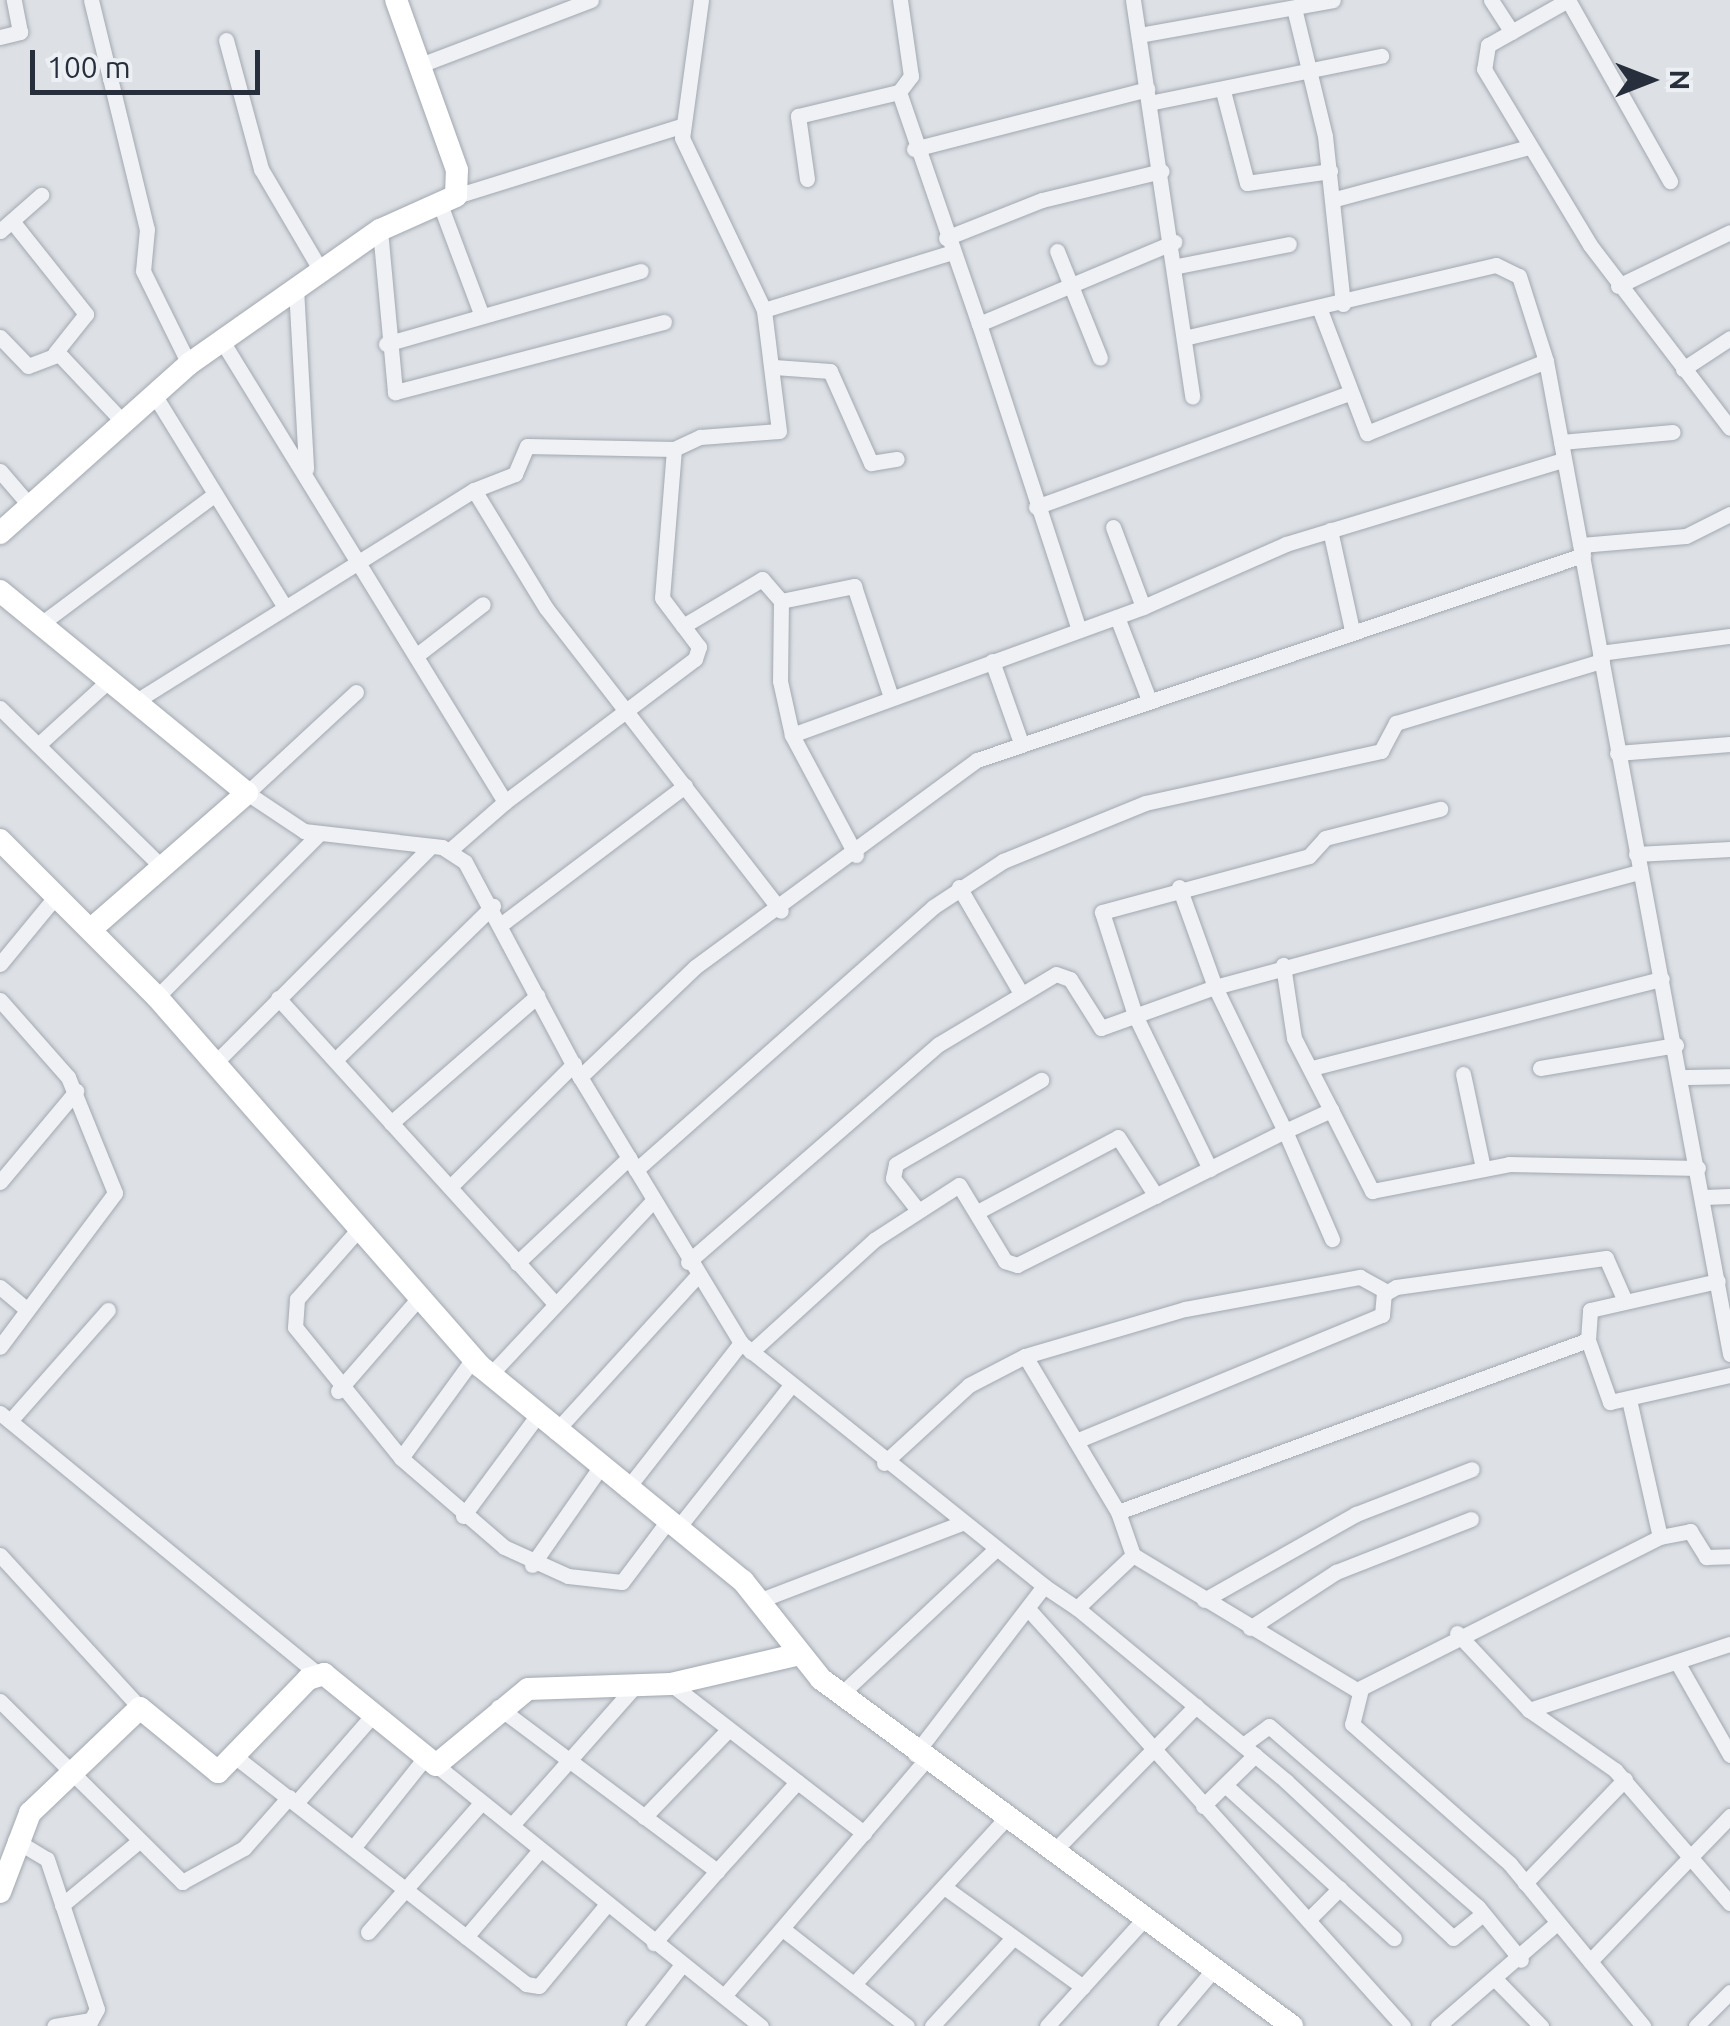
<!DOCTYPE html>
<html>
<head>
<meta charset="utf-8">
<style>
	body { margin:0 }
	#map { position:relative; width:1730px; height:2026px; overflow:hidden; background:#dde1e6; font-family:Ubuntu,sans-serif }
	div>[style] { position:absolute }
	[style*='--x'] { left:calc(var(--x)*1px); top:calc(var(--y)*1px); width:calc(var(--w)*1px); rotate:calc(var(--a)*1deg) }
	.roads { filter:drop-shadow(0 0 2px #a3a8b0) drop-shadow(0 0 2px #a3a8b0) }
	.street>* { height:15px; margin:-7.5px; padding:0 7.5px; transform-origin:7.5px; border-radius:7.5px; background:#eff1f5 }
	.secondary>* { height:22px; margin:-11px; padding:0 11px; transform-origin:11px; border-radius:11px; background:#fff }
	span { translate:-50% -50%; white-space:nowrap; text-align:center; line-height:1.15; -webkit-text-stroke:8px #ecf0f4; paint-order:stroke }
	.north { position:absolute; left:1600px; top:30px; width:100px; height:100px; -webkit-text-stroke:8px #ecf0f4; paint-order:stroke; rotate:90deg; font-size:28px; font-weight:700; line-height:40px; text-align:center; color:#272f3c }
	.north::after { content:''; display:block; margin:auto; width:35px; height:45px; background:#272f3c; clip-path:polygon(50% 0,100% 100%,50% 72%,0 100%) }
	.scale { position:absolute; left:30px; top:50px; width:230px; height:45px; box-sizing:border-box; border:5px solid #272f3c; border-top:0; padding-left:12px; font-size:30px; line-height:35px; white-space:nowrap; color:#272f3c; -webkit-text-stroke:8px #ecf0f4; paint-order:stroke }
</style>
</head>
<body>
<div id="map">
	<div class="roads">
		<div class="street">
			<i style="--x:91;--y:0;--w:236;--a:76.3"></i>
			<i style="--x:147;--y:229;--w:42;--a:95.4"></i>
			<i style="--x:143;--y:271;--w:104;--a:63.7"></i>
			<i style="--x:701;--y:0;--w:139;--a:97.8"></i>
			<i style="--x:682;--y:138;--w:191;--a:64.5"></i>
			<i style="--x:764;--y:310;--w:197;--a:-17.1"></i>
			<i style="--x:900;--y:0;--w:77;--a:81.8"></i>
			<i style="--x:911;--y:76;--w:20;--a:127"></i>
			<i style="--x:899;--y:92;--w:245;--a:71"></i>
			<i style="--x:1133;--y:0;--w:401;--a:81.5"></i>
			<i style="--x:1491;--y:0;--w:38;--a:57"></i>
			<i style="--x:1568;--y:0;--w:92;--a:150.6"></i>
			<i style="--x:1488;--y:45;--w:24;--a:99"></i>
			<i style="--x:1484;--y:69;--w:205;--a:58.9"></i>
			<i style="--x:1590;--y:245;--w:230;--a:52.6"></i>
			<i style="--x:1568;--y:0;--w:208;--a:60.6"></i>
			<i style="--x:1294;--y:8;--w:132;--a:76.4"></i>
			<i style="--x:1325;--y:136;--w:169;--a:83.9"></i>
			<i style="--x:1139;--y:35;--w:197;--a:-10.2"></i>
			<i style="--x:0;--y:37;--w:21;--a:-14"></i>
			<i style="--x:20;--y:32;--w:33;--a:-101"></i>
			<i style="--x:226;--y:40;--w:134;--a:74.8"></i>
			<i style="--x:261;--y:169;--w:118;--a:59.5"></i>
			<i style="--x:420;--y:65;--w:183;--a:-20.8"></i>
			<i style="--x:1223;--y:91;--w:95;--a:75.4"></i>
			<i style="--x:1247;--y:183;--w:84;--a:-8.2"></i>
			<i style="--x:1149;--y:103;--w:237;--a:-11.5"></i>
			<i style="--x:914;--y:149;--w:241;--a:-14.4"></i>
			<i style="--x:807;--y:179;--w:64;--a:-98.1"></i>
			<i style="--x:798;--y:116;--w:104;--a:-13.4"></i>
			<i style="--x:456;--y:196;--w:236;--a:-17.3"></i>
			<i style="--x:1335;--y:199;--w:201;--a:-15"></i>
			<i style="--x:441;--y:207;--w:116;--a:69.4"></i>
			<i style="--x:12;--y:221;--w:119;--a:51.5"></i>
			<i style="--x:86;--y:314;--w:50;--a:128.5"></i>
			<i style="--x:380;--y:230;--w:163;--a:84.7"></i>
			<i style="--x:395;--y:392;--w:278;--a:-14.6"></i>
			<i style="--x:0;--y:231;--w:55;--a:-41.3"></i>
			<i style="--x:946;--y:238;--w:103;--a:-21.6"></i>
			<i style="--x:1042;--y:200;--w:123;--a:-13.6"></i>
			<i style="--x:1057;--y:251;--w:115;--a:68.1"></i>
			<i style="--x:1178;--y:266;--w:113;--a:-11.2"></i>
			<i style="--x:1618;--y:286;--w:124;--a:-25.7"></i>
			<i style="--x:296;--y:288;--w:181;--a:86.8"></i>
			<i style="--x:1320;--y:310;--w:132;--a:69.1"></i>
			<i style="--x:1367;--y:433;--w:193;--a:-21.9"></i>
			<i style="--x:0;--y:337;--w:40;--a:46"></i>
			<i style="--x:28;--y:366;--w:33;--a:-21"></i>
			<i style="--x:59;--y:354;--w:96;--a:46.7"></i>
			<i style="--x:1184;--y:338;--w:320;--a:-13.2"></i>
			<i style="--x:1496;--y:265;--w:25;--a:26"></i>
			<i style="--x:1519;--y:276;--w:89;--a:72.4"></i>
			<i style="--x:1546;--y:361;--w:1010;--a:79.5"></i>
			<i style="--x:222;--y:341;--w:541;--a:58.45"></i>
			<i style="--x:505;--y:802;--w:73;--a:138.9"></i>
			<i style="--x:386;--y:344;--w:265;--a:-16"></i>
			<i style="--x:774;--y:367;--w:56;--a:4.1"></i>
			<i style="--x:830;--y:371;--w:101;--a:66"></i>
			<i style="--x:871;--y:463;--w:26;--a:-9"></i>
			<i style="--x:1683;--y:369;--w:56;--a:-33.4"></i>
			<i style="--x:155;--y:396;--w:248;--a:58.4"></i>
			<i style="--x:1561;--y:442;--w:112;--a:-5.1"></i>
			<i style="--x:674;--y:449;--w:29;--a:-25"></i>
			<i style="--x:700;--y:437;--w:79;--a:-4.3"></i>
			<i style="--x:779;--y:431;--w:122;--a:-97.1"></i>
			<i style="--x:0;--y:471;--w:48;--a:49.3"></i>
			<i style="--x:474;--y:490;--w:44;--a:-21.3"></i>
			<i style="--x:515;--y:474;--w:30;--a:-67"></i>
			<i style="--x:527;--y:446;--w:147;--a:1.2"></i>
			<i style="--x:674;--y:449;--w:149;--a:94.6"></i>
			<i style="--x:662;--y:598;--w:35;--a:53"></i>
			<i style="--x:1036;--y:507;--w:334;--a:-20"></i>
			<i style="--x:1113;--y:527;--w:85;--a:69.4"></i>
			<i style="--x:1330;--y:530;--w:102;--a:77.6"></i>
			<i style="--x:1581;--y:545;--w:105;--a:-4.9"></i>
			<i style="--x:1686;--y:536;--w:49;--a:-26.6"></i>
			<i style="--x:781;--y:601;--w:75;--a:-11.6"></i>
			<i style="--x:854;--y:586;--w:114;--a:71.6"></i>
			<i style="--x:1117;--y:617;--w:89;--a:68.9"></i>
			<i style="--x:42;--y:623;--w:216;--a:-36.7"></i>
			<i style="--x:1079;--y:630;--w:322;--a:-108.1"></i>
			<i style="--x:979;--y:324;--w:212;--a:-22.8"></i>
			<i style="--x:1600;--y:653;--w:131;--a:-7.5"></i>
			<i style="--x:417;--y:655;--w:83;--a:-37.7"></i>
			<i style="--x:992;--y:661;--w:87;--a:70.5"></i>
			<i style="--x:356;--y:692;--w:149;--a:137.2"></i>
			<i style="--x:247;--y:793;--w:69;--a:33.7"></i>
			<i style="--x:304;--y:831;--w:139;--a:6.6"></i>
			<i style="--x:442;--y:847;--w:27;--a:33"></i>
			<i style="--x:465;--y:862;--w:244;--a:61.9"></i>
			<i style="--x:580;--y:1077;--w:311;--a:58.8"></i>
			<i style="--x:741;--y:1343;--w:388;--a:38.7"></i>
			<i style="--x:1044;--y:1586;--w:212;--a:127.5"></i>
			<i style="--x:133;--y:703;--w:402;--a:-32"></i>
			<i style="--x:474;--y:490;--w:138;--a:58.6"></i>
			<i style="--x:546;--y:608;--w:383;--a:52.2"></i>
			<i style="--x:0;--y:708;--w:226;--a:44.5"></i>
			<i style="--x:38;--y:745;--w:95;--a:-42.4"></i>
			<i style="--x:1617;--y:753;--w:113;--a:-4.6"></i>
			<i style="--x:505;--y:802;--w:238;--a:-37"></i>
			<i style="--x:695;--y:659;--w:13;--a:-72"></i>
			<i style="--x:699;--y:647;--w:26;--a:-127"></i>
			<i style="--x:683;--y:626;--w:92;--a:-30.7"></i>
			<i style="--x:762;--y:579;--w:29;--a:49"></i>
			<i style="--x:781;--y:601;--w:80;--a:90.7"></i>
			<i style="--x:780;--y:681;--w:55;--a:77.5"></i>
			<i style="--x:1636;--y:854;--w:94;--a:-3"></i>
			<i style="--x:856;--y:855;--w:136;--a:-118.1"></i>
			<i style="--x:792;--y:735;--w:374;--a:-20"></i>
			<i style="--x:1143;--y:607;--w:156;--a:-23.8"></i>
			<i style="--x:1286;--y:544;--w:289;--a:-16.9"></i>
			<i style="--x:959;--y:887;--w:119;--a:59.8"></i>
			<i style="--x:1179;--y:887;--w:106;--a:70.2"></i>
			<i style="--x:1215;--y:987;--w:439;--a:-15.2"></i>
			<i style="--x:503;--y:923;--w:228;--a:-37"></i>
			<i style="--x:0;--y:964;--w:88;--a:-50.5"></i>
			<i style="--x:157;--y:997;--w:228;--a:-45.2"></i>
			<i style="--x:278;--y:998;--w:413;--a:47.8"></i>
			<i style="--x:0;--y:1000;--w:103;--a:48.6"></i>
			<i style="--x:68;--y:1077;--w:125;--a:67.9"></i>
			<i style="--x:115;--y:1193;--w:192;--a:126.8"></i>
			<i style="--x:335;--y:1060;--w:221;--a:-44.3"></i>
			<i style="--x:216;--y:1062;--w:305;--a:-45.1"></i>
			<i style="--x:1312;--y:1068;--w:361;--a:-14.3"></i>
			<i style="--x:1540;--y:1068;--w:138;--a:-9.6"></i>
			<i style="--x:1463;--y:1074;--w:96;--a:78"></i>
			<i style="--x:580;--y:1077;--w:159;--a:-43.7"></i>
			<i style="--x:695;--y:967;--w:350;--a:-36.3"></i>
			<i style="--x:977;--y:760;--w:640;--a:-18.69"></i>
			<i style="--x:1684;--y:1077;--w:46;--a:-1.2"></i>
			<i style="--x:1331;--y:1110;--w:91;--a:63.2"></i>
			<i style="--x:1372;--y:1191;--w:140;--a:-11.1"></i>
			<i style="--x:1509;--y:1164;--w:189;--a:1.2"></i>
			<i style="--x:391;--y:1123;--w:194;--a:-41"></i>
			<i style="--x:1210;--y:1169;--w:171;--a:-116"></i>
			<i style="--x:1135;--y:1015;--w:108;--a:-107.8"></i>
			<i style="--x:1102;--y:912;--w:214;--a:-15.1"></i>
			<i style="--x:1309;--y:856;--w:24;--a:-48"></i>
			<i style="--x:1325;--y:838;--w:119;--a:-14.2"></i>
			<i style="--x:636;--y:1170;--w:397;--a:-41.5"></i>
			<i style="--x:933;--y:907;--w:84;--a:-33.3"></i>
			<i style="--x:1003;--y:861;--w:153;--a:-22.2"></i>
			<i style="--x:1145;--y:803;--w:242;--a:-12.4"></i>
			<i style="--x:1381;--y:751;--w:32;--a:-62"></i>
			<i style="--x:1396;--y:723;--w:215;--a:-16.8"></i>
			<i style="--x:0;--y:1182;--w:119;--a:-50.1"></i>
			<i style="--x:450;--y:1187;--w:175;--a:-44.8"></i>
			<i style="--x:1704;--y:1197;--w:26;--a:-2"></i>
			<i style="--x:917;--y:1209;--w:39;--a:-128"></i>
			<i style="--x:893;--y:1178;--w:14;--a:-78"></i>
			<i style="--x:896;--y:1164;--w:168;--a:-30.1"></i>
			<i style="--x:979;--y:1211;--w:157;--a:-28"></i>
			<i style="--x:1118;--y:1137;--w:70;--a:57.2"></i>
			<i style="--x:357;--y:1231;--w:91;--a:131.4"></i>
			<i style="--x:297;--y:1299;--w:28;--a:94"></i>
			<i style="--x:295;--y:1327;--w:169;--a:51"></i>
			<i style="--x:401;--y:1458;--w:136;--a:40.8"></i>
			<i style="--x:504;--y:1547;--w:70;--a:24.4"></i>
			<i style="--x:568;--y:1576;--w:54;--a:6.3"></i>
			<i style="--x:622;--y:1582;--w:75;--a:-53.1"></i>
			<i style="--x:688;--y:1262;--w:332;--a:-41"></i>
			<i style="--x:939;--y:1044;--w:136;--a:-30.9"></i>
			<i style="--x:1056;--y:974;--w:15;--a:20"></i>
			<i style="--x:1070;--y:979;--w:58;--a:57.7"></i>
			<i style="--x:1101;--y:1028;--w:121;--a:-19.8"></i>
			<i style="--x:1215;--y:987;--w:160;--a:64.1"></i>
			<i style="--x:1285;--y:1131;--w:51;--a:-24.5"></i>
			<i style="--x:1331;--y:1110;--w:81;--a:-117.2"></i>
			<i style="--x:1294;--y:1038;--w:74;--a:-98.6"></i>
			<i style="--x:517;--y:1263;--w:154;--a:-43.2"></i>
			<i style="--x:0;--y:1287;--w:35;--a:40"></i>
			<i style="--x:1588;--y:1340;--w:66;--a:70.5"></i>
			<i style="--x:1610;--y:1402;--w:123;--a:-12.7"></i>
			<i style="--x:751;--y:1352;--w:166;--a:-42.3"></i>
			<i style="--x:874;--y:1240;--w:101;--a:-32.9"></i>
			<i style="--x:959;--y:1185;--w:89;--a:58.8"></i>
			<i style="--x:1005;--y:1261;--w:13;--a:18"></i>
			<i style="--x:1017;--y:1265;--w:300;--a:-26.6"></i>
			<i style="--x:1285;--y:1131;--w:118;--a:66.5"></i>
			<i style="--x:1025;--y:1356;--w:167;--a:-16.4"></i>
			<i style="--x:1185;--y:1309;--w:178;--a:-10.4"></i>
			<i style="--x:1360;--y:1277;--w:29;--a:29"></i>
			<i style="--x:490;--y:1375;--w:238;--a:-46.9"></i>
			<i style="--x:338;--y:1391;--w:122;--a:-49"></i>
			<i style="--x:1630;--y:1404;--w:136;--a:77.3"></i>
			<i style="--x:0;--y:1413;--w:411;--a:39.4"></i>
			<i style="--x:10;--y:1421;--w:148;--a:-48.6"></i>
			<i style="--x:555;--y:1432;--w:210;--a:-47.7"></i>
			<i style="--x:1076;--y:1441;--w:331;--a:-22.4"></i>
			<i style="--x:1382;--y:1315;--w:21;--a:-85"></i>
			<i style="--x:1384;--y:1294;--w:14;--a:-30"></i>
			<i style="--x:1396;--y:1287;--w:212;--a:-7.9"></i>
			<i style="--x:1606;--y:1258;--w:47;--a:66.2"></i>
			<i style="--x:401;--y:1458;--w:122;--a:-54"></i>
			<i style="--x:884;--y:1463;--w:115;--a:-42.5"></i>
			<i style="--x:969;--y:1385;--w:63;--a:-27.4"></i>
			<i style="--x:1025;--y:1356;--w:182;--a:59.2"></i>
			<i style="--x:1118;--y:1512;--w:46;--a:70.8"></i>
			<i style="--x:1133;--y:1555;--w:262;--a:31.1"></i>
			<i style="--x:1357;--y:1690;--w:339;--a:-26.8"></i>
			<i style="--x:1660;--y:1537;--w:31;--a:-11"></i>
			<i style="--x:1690;--y:1531;--w:31;--a:58"></i>
			<i style="--x:1706;--y:1557;--w:24;--a:-2"></i>
			<i style="--x:626;--y:1490;--w:187;--a:-52"></i>
			<i style="--x:1118;--y:1512;--w:500;--a:-20.1"></i>
			<i style="--x:1588;--y:1340;--w:30;--a:-86"></i>
			<i style="--x:1590;--y:1310;--w:131;--a:-12.8"></i>
			<i style="--x:463;--y:1516;--w:124;--a:-53.5"></i>
			<i style="--x:677;--y:1529;--w:179;--a:-51.6"></i>
			<i style="--x:0;--y:1555;--w:207;--a:47.5"></i>
			<i style="--x:532;--y:1565;--w:117;--a:-55.1"></i>
			<i style="--x:1044;--y:1586;--w:40;--a:34"></i>
			<i style="--x:1077;--y:1608;--w:77;--a:-43.4"></i>
			<i style="--x:763;--y:1599;--w:213;--a:-20.9"></i>
			<i style="--x:1204;--y:1600;--w:175;--a:-29.5"></i>
			<i style="--x:1356;--y:1514;--w:124;--a:-21.2"></i>
			<i style="--x:1077;--y:1608;--w:271;--a:39.6"></i>
			<i style="--x:1286;--y:1781;--w:229;--a:43.2"></i>
			<i style="--x:1453;--y:1938;--w:38;--a:-39"></i>
			<i style="--x:1030;--y:1611;--w:558;--a:48.05"></i>
			<i style="--x:1250;--y:1628;--w:103;--a:-33.1"></i>
			<i style="--x:1336;--y:1572;--w:145;--a:-21.4"></i>
			<i style="--x:1457;--y:1633;--w:105;--a:46.9"></i>
			<i style="--x:1529;--y:1710;--w:105;--a:34.9"></i>
			<i style="--x:1615;--y:1770;--w:176;--a:49.2"></i>
			<i style="--x:1677;--y:1662;--w:107;--a:60.3"></i>
			<i style="--x:671;--y:1684;--w:244;--a:37.7"></i>
			<i style="--x:1361;--y:1689;--w:36;--a:104"></i>
			<i style="--x:1352;--y:1724;--w:211;--a:41.5"></i>
			<i style="--x:1510;--y:1864;--w:210;--a:50.6"></i>
			<i style="--x:841;--y:1694;--w:208;--a:-43.1"></i>
			<i style="--x:0;--y:1701;--w:257;--a:44.8"></i>
			<i style="--x:182;--y:1882;--w:71;--a:-28.7"></i>
			<i style="--x:244;--y:1848;--w:68;--a:-48.6"></i>
			<i style="--x:498;--y:1707;--w:274;--a:36.8"></i>
			<i style="--x:717;--y:1871;--w:96;--a:131.2"></i>
			<i style="--x:1529;--y:1710;--w:212;--a:-18.2"></i>
			<i style="--x:1243;--y:1745;--w:32;--a:-36"></i>
			<i style="--x:1269;--y:1726;--w:276;--a:40.9"></i>
			<i style="--x:1478;--y:1907;--w:68;--a:50.9"></i>
			<i style="--x:237;--y:1758;--w:367;--a:38"></i>
			<i style="--x:526;--y:1984;--w:13;--a:9"></i>
			<i style="--x:539;--y:1986;--w:107;--a:-50.3"></i>
			<i style="--x:436;--y:1765;--w:417;--a:38.8"></i>
			<i style="--x:1225;--y:1785;--w:228;--a:42.2"></i>
			<i style="--x:296;--y:1803;--w:116;--a:-48.9"></i>
			<i style="--x:1203;--y:1806;--w:73;--a:-44.4"></i>
			<i style="--x:644;--y:1817;--w:122;--a:-46"></i>
			<i style="--x:512;--y:1825;--w:183;--a:-48.5"></i>
			<i style="--x:15;--y:1840;--w:37;--a:31"></i>
			<i style="--x:47;--y:1859;--w:158;--a:71.6"></i>
			<i style="--x:97;--y:2009;--w:13;--a:119"></i>
			<i style="--x:91;--y:2020;--w:37;--a:171"></i>
			<i style="--x:353;--y:1848;--w:114;--a:-51.4"></i>
			<i style="--x:1054;--y:1851;--w:203;--a:-45.6"></i>
			<i style="--x:717;--y:1871;--w:120;--a:-48"></i>
			<i style="--x:1525;--y:1883;--w:144;--a:-46.1"></i>
			<i style="--x:944;--y:1887;--w:171;--a:35.7"></i>
			<i style="--x:62;--y:1905;--w:99;--a:-39.7"></i>
			<i style="--x:1308;--y:1920;--w:45;--a:-45"></i>
			<i style="--x:784;--y:1930;--w:156;--a:38"></i>
			<i style="--x:368;--y:1932;--w:171;--a:-48.8"></i>
			<i style="--x:466;--y:1937;--w:114;--a:-49.6"></i>
			<i style="--x:1590;--y:1961;--w:202;--a:-46"></i>
			<i style="--x:1498;--y:1982;--w:62;--a:45.7"></i>
			<i style="--x:855;--y:1983;--w:224;--a:-47.5"></i>
			<i style="--x:724;--y:1996;--w:309;--a:-49.5"></i>
			<i style="--x:634;--y:2026;--w:76;--a:-51.9"></i>
			<i style="--x:932;--y:2026;--w:120;--a:-47.4"></i>
			<i style="--x:1047;--y:2026;--w:147;--a:-47.8"></i>
			<i style="--x:1166;--y:2026;--w:75;--a:-49.9"></i>
			<i style="--x:1438;--y:2026;--w:157;--a:-40.9"></i>
			<i style="--x:1696;--y:2026;--w:48;--a:-45"></i>
		</div>
		<div class="secondary">
			<i style="--x:0;--y:533;--w:254;--a:-41.8"></i>
			<i style="--x:189;--y:364;--w:233;--a:-35.1"></i>
			<i style="--x:380;--y:230;--w:83;--a:-24.1"></i>
			<i style="--x:456;--y:196;--w:26;--a:-88"></i>
			<i style="--x:457;--y:170;--w:181;--a:-109.7"></i>
			<i style="--x:0;--y:591;--w:319;--a:39.3"></i>
			<i style="--x:247;--y:793;--w:206;--a:138.9"></i>
			<i style="--x:0;--y:840;--w:222;--a:45"></i>
			<i style="--x:157;--y:997;--w:490;--a:48.8"></i>
			<i style="--x:480;--y:1366;--w:340;--a:39.3"></i>
			<i style="--x:743;--y:1581;--w:125;--a:51.5"></i>
			<i style="--x:821;--y:1679;--w:585;--a:36.38"></i>
			<i style="--x:0;--y:1892;--w:85;--a:-69.2"></i>
			<i style="--x:30;--y:1813;--w:152;--a:-43.7"></i>
			<i style="--x:140;--y:1708;--w:101;--a:39.4"></i>
			<i style="--x:218;--y:1772;--w:129;--a:-45.9"></i>
			<i style="--x:308;--y:1679;--w:17;--a:-17"></i>
			<i style="--x:324;--y:1674;--w:144;--a:39.1"></i>
			<i style="--x:436;--y:1765;--w:119;--a:-39.6"></i>
			<i style="--x:528;--y:1689;--w:143;--a:-2"></i>
			<i style="--x:671;--y:1684;--w:128;--a:-13.1"></i>
		</div>
	</div>
	<div class="north">N</div>
	<div class="scale">100 m</div>
</div>
</body>
</html>
